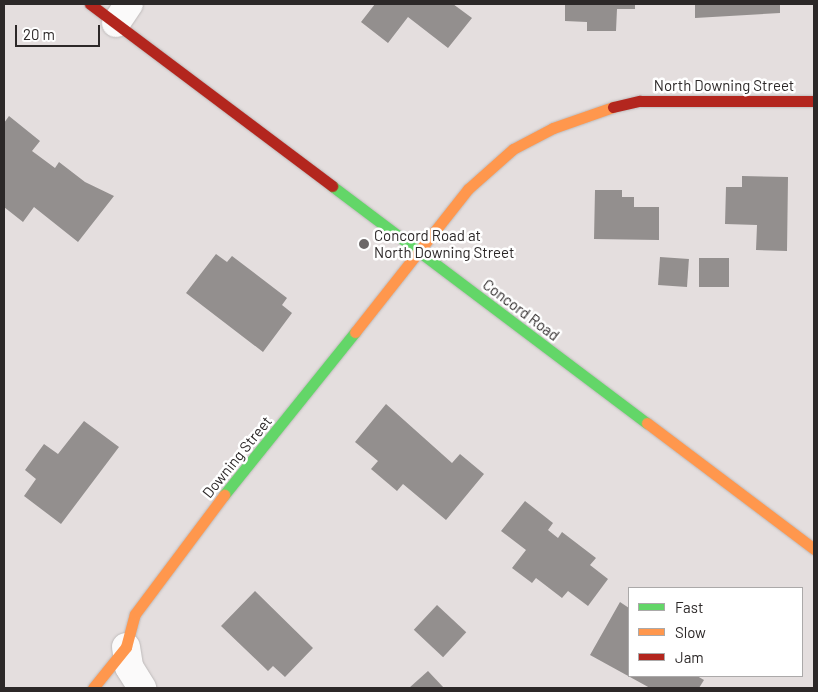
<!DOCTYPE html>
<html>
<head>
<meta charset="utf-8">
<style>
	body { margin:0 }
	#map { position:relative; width:818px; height:692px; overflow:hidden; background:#e4dede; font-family:Barlow,sans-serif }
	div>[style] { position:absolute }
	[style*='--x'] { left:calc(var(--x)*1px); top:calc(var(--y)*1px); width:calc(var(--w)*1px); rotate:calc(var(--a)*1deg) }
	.building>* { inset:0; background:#938f8e; transform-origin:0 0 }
	.roads { filter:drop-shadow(0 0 1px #bebaba) drop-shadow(0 0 1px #bebaba) }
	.street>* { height:28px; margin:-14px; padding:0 14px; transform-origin:14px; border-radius:14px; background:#fbfafa }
	.fast>* { height:11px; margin:-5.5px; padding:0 5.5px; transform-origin:5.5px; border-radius:5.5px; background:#63d668 }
	.slow>* { height:11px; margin:-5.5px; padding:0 5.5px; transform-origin:5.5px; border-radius:5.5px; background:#ff974d }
	.jam>* { height:11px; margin:-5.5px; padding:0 5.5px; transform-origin:5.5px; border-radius:5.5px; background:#b3261e }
	.dots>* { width:14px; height:14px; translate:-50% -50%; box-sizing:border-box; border:2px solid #fff; border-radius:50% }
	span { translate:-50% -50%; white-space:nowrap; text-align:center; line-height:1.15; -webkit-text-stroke:5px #fff; paint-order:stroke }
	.street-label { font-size:15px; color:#2c2828 }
	.poi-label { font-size:15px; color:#2c2828 }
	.left { translate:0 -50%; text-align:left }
	.frame { position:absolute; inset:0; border:5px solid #2c2828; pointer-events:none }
	.legend { position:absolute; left:628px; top:587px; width:175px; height:90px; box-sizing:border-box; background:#fff; border:1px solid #aba9a9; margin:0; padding:6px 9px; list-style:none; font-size:15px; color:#2c2828 }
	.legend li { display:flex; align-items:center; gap:10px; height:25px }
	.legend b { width:25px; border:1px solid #aba9a9 }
	.scale { position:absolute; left:15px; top:25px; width:85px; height:22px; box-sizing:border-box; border:2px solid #2c2828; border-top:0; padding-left:6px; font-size:15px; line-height:18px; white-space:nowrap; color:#2c2828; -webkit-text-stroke:4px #fff; paint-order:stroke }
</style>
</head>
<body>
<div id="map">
	<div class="building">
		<i style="clip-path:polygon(375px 4px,453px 4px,472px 18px,448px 48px,408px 17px,388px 43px,361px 22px)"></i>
		<i style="clip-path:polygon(565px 4px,635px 4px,635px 9px,617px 9px,616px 31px,587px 31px,587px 22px,565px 21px)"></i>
		<i style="clip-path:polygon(695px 4px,780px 4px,780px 13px,695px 18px)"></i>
		<i style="clip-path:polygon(9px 116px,40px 141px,32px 151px,55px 168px,59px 162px,85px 182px,114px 196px,78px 242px,34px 207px,23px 222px,4px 207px,4px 123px)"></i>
		<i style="clip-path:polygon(742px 176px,788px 177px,787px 251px,756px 250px,757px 225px,725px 224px,726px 187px,742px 187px)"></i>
		<i style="clip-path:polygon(595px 190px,622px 190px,622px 197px,634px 197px,634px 207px,659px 207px,659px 240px,594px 239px)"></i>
		<i style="clip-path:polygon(216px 254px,227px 262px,232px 256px,287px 298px,282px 305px,292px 313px,263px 352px,186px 293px)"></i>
		<i style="left:660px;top:257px;width:29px;height:28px;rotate:4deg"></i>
		<i style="left:699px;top:258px;width:30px;height:29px"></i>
		<i style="clip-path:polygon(386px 404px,452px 463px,460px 454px,484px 474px,446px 520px,403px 484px,397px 491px,371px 469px,378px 461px,355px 442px)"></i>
		<i style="clip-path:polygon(84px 421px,119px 447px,61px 524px,24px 496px,36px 479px,25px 470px,44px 444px,58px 454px)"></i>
		<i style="clip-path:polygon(525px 501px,553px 523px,548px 530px,558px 538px,562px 532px,596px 558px,590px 565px,608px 579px,588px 606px,568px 591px,562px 598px,536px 578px,532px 583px,512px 568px,526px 550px,501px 531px)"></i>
		<i style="clip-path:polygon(255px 591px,313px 648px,285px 677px,273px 666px,268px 671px,221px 626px)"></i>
		<i style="clip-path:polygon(620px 602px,629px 608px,629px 676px,697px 676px,704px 680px,699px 688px,650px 688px,590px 655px)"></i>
		<i style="left:437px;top:605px;width:40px;height:34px;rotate:43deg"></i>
		<i style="clip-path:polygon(428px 671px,444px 688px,409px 688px)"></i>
	</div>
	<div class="roads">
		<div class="street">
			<i style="--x:116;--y:23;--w:23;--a:-56"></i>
			<i style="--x:126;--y:647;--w:20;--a:81"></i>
			<i style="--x:129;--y:667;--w:25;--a:58"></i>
		</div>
		<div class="fast">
			<i style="--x:332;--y:186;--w:394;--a:37"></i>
			<i style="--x:224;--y:495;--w:209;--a:-51.2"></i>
		</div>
		<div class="slow">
			<i style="--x:355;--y:332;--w:182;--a:-51.7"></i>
			<i style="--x:468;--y:189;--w:60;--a:-41.6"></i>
			<i style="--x:513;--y:149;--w:45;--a:-27.7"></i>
			<i style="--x:553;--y:128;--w:64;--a:-19.3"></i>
			<i style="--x:647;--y:423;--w:209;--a:37"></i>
			<i style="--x:93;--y:688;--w:53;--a:-51.2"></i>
			<i style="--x:126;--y:647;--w:34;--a:-75"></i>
			<i style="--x:135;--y:614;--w:149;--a:-53.2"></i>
		</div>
		<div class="jam">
			<i style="--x:90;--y:4;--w:303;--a:36.9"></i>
			<i style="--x:613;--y:107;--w:28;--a:-13"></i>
			<i style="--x:640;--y:101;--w:174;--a:0"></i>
		</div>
	</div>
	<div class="dots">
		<i style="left:364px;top:244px;background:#6c6868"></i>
	</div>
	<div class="street-label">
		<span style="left:724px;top:86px">North Downing Street</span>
		<span style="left:521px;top:310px;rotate:37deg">Concord Road</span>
		<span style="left:237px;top:457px;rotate:-51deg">Downing Street</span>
	</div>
	<div class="poi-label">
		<span class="left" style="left:374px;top:244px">Concord Road at<br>North Downing Street</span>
	</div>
	<div class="frame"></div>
	<ul class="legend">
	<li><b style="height:6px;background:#63d668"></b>Fast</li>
	<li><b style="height:6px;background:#ff974d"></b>Slow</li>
	<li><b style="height:6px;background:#b3261e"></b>Jam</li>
	</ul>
	<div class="scale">20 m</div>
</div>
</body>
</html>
